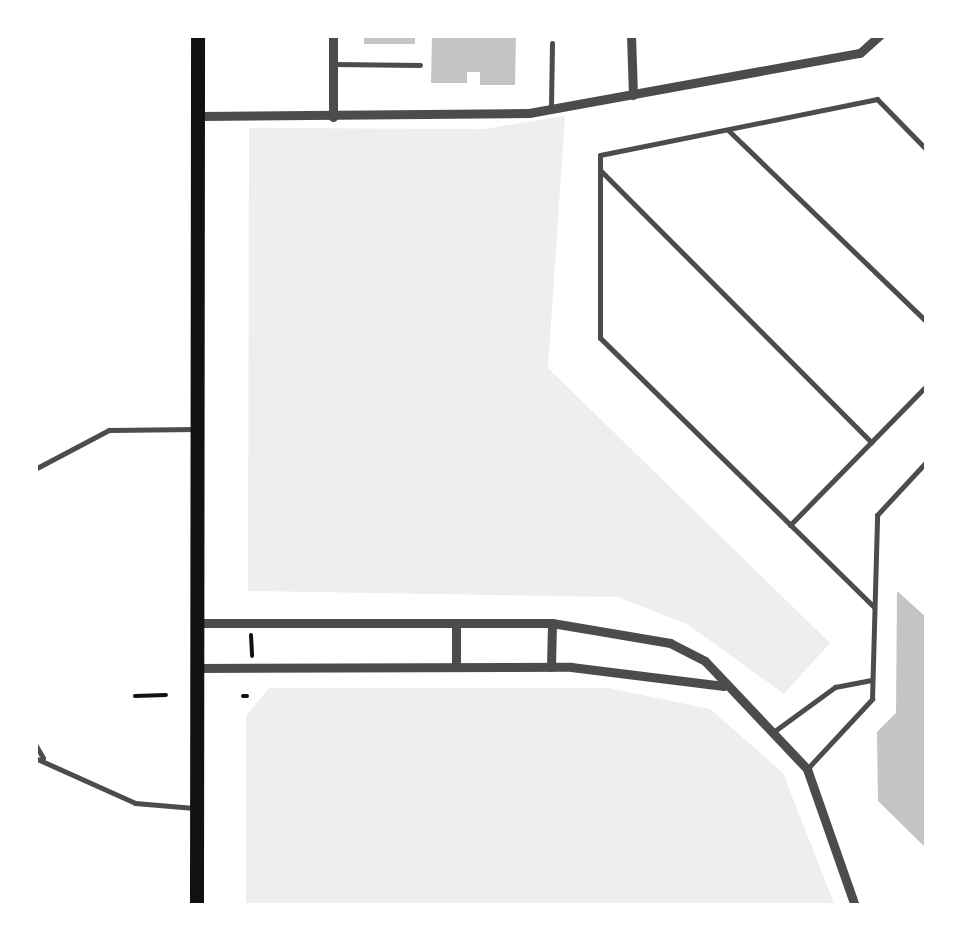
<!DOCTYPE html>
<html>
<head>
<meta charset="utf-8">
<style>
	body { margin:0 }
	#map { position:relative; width:962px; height:941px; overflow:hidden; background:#fff; font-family:Inter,sans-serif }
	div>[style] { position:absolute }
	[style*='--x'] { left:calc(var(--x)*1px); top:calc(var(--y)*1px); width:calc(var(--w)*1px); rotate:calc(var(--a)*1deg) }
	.green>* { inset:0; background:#eee }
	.building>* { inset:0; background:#c4c4c4; transform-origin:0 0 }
	.path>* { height:4px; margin:-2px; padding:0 2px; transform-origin:2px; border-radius:2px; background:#111 }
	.service>* { height:5px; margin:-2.5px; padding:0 2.5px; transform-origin:2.5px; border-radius:2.5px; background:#4c4c4c }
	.minor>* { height:9px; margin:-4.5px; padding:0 4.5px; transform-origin:4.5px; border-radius:4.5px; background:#4c4c4c }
	.secondary>* { height:14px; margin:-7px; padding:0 7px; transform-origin:7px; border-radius:7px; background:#111 }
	span { translate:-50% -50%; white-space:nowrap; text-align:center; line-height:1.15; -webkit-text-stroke:9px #fff; paint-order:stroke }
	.frame { position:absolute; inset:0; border:38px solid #fff; pointer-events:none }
</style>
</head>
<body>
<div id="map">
	<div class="green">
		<i style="clip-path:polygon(565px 116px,548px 368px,830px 643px,784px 694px,687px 624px,617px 597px,248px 591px,249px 128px,484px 129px)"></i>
		<i style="clip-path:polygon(269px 688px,608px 688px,710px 709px,783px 773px,835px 906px,246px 906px,246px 716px)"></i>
	</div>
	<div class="building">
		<i style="left:364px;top:35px;width:51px;height:9px"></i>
		<i style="clip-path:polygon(432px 35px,516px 35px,515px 85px,480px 85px,480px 72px,467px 72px,467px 83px,431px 83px)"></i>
		<i style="clip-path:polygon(897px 591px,927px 618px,927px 849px,878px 801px,877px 732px,896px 713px)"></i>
	</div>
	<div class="path">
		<i style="--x:251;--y:635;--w:21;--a:87"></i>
		<i style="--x:135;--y:696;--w:31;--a:-2"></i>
		<i style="--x:243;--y:696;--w:4;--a:0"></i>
	</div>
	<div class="service">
		<i style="--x:333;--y:64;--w:87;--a:0.7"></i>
		<i style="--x:551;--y:107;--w:64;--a:-89.1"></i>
		<i style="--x:728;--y:130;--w:277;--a:44"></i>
		<i style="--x:601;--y:171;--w:383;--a:45.1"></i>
		<i style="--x:35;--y:469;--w:84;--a:-27.8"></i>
		<i style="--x:109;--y:430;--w:88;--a:-0.7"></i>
		<i style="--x:790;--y:525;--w:196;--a:-45.6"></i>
		<i style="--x:874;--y:607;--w:384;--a:-135.5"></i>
		<i style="--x:600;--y:338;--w:183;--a:-90"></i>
		<i style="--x:600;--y:155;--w:283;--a:-11.4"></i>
		<i style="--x:877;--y:99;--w:71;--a:45.6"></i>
		<i style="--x:776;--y:730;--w:73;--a:-36.1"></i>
		<i style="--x:835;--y:687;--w:37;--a:-11"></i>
		<i style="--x:35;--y:744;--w:16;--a:60"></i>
		<i style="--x:35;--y:758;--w:110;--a:24.2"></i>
		<i style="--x:135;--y:803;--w:59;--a:4.8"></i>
		<i style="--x:807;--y:769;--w:96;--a:-47.1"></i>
		<i style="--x:872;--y:699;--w:184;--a:-88.4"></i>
		<i style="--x:877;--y:515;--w:74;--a:-47.2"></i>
	</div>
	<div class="minor">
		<i style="--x:631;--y:35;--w:60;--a:88.1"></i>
		<i style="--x:198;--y:116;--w:331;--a:-0.5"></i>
		<i style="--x:529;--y:113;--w:336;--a:-10.3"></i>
		<i style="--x:860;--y:53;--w:27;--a:-42"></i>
		<i style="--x:333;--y:117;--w:82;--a:-90"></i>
		<i style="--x:197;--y:623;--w:355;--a:0"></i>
		<i style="--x:552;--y:623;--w:120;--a:9.6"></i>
		<i style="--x:670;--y:643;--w:39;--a:27"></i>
		<i style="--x:705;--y:661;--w:149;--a:46.6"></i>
		<i style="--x:807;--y:769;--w:145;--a:70.7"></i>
		<i style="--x:456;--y:667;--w:44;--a:-90"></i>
		<i style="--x:551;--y:667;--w:44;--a:-88.7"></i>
		<i style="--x:197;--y:668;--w:374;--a:-0.2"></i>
		<i style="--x:571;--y:667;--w:154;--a:7.1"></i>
	</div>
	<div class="secondary">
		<i style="--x:197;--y:906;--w:871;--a:-89.93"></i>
	</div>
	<div class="frame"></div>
</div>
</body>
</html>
